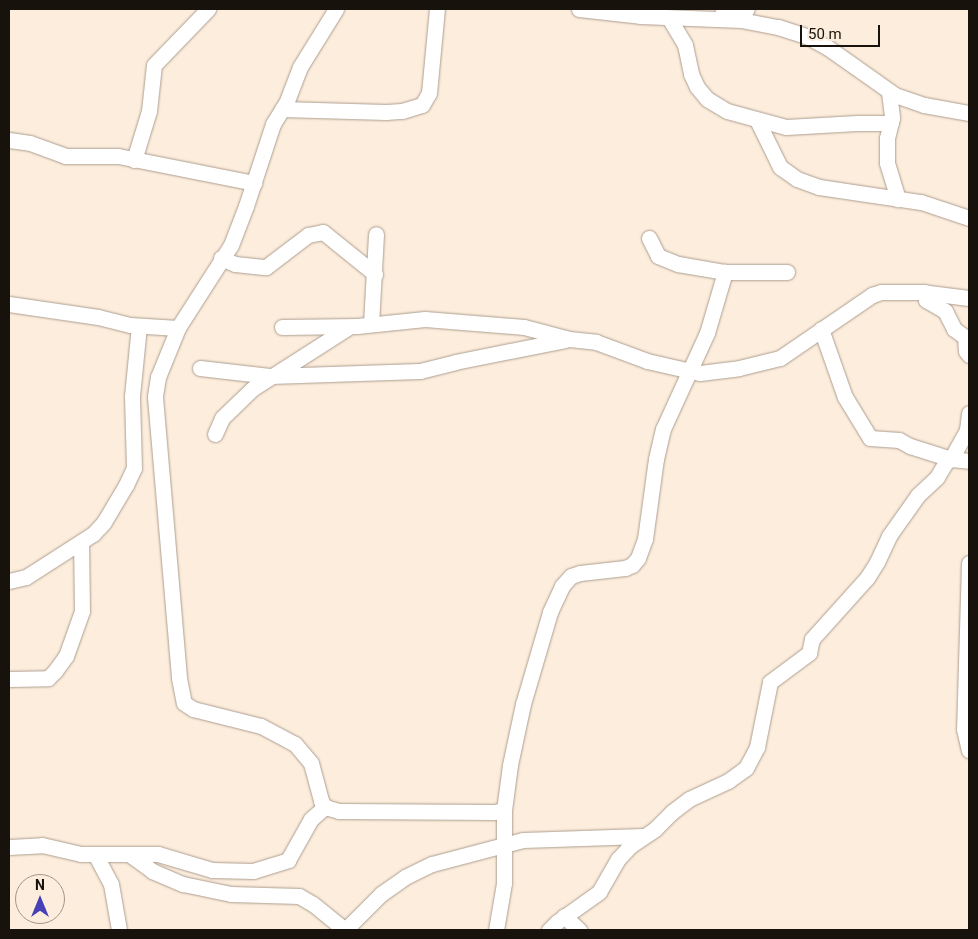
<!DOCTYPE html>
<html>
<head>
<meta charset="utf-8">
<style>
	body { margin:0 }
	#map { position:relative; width:978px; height:939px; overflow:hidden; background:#fdeddd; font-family:Roboto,sans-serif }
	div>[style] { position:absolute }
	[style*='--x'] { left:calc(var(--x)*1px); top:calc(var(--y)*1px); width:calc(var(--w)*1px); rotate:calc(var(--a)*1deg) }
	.roads { filter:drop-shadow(0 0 1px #ac9e8f) drop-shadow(0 0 1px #ac9e8f) }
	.minor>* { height:15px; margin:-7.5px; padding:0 7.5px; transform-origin:7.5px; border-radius:7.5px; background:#fff }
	span { translate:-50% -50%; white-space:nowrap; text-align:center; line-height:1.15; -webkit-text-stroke:5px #fdeddd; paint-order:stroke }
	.frame { position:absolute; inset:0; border:10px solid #17120c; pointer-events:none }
	.north { position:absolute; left:15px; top:874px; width:50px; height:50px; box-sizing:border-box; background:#fdeddd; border:1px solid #a19589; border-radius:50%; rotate:0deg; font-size:14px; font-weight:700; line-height:20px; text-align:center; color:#17120c }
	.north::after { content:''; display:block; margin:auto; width:18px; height:22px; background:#4741b7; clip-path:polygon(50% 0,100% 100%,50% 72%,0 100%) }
	.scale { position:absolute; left:800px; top:25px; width:80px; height:22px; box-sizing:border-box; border:2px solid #17120c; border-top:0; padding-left:6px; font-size:15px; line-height:18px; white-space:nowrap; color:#17120c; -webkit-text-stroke:4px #fdeddd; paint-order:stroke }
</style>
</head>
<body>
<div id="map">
	<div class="roads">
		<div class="minor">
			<i style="--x:336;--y:9;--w:68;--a:121.8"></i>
			<i style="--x:300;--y:67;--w:39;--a:111"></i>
			<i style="--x:286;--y:103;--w:25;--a:122"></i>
			<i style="--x:273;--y:124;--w:86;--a:108.2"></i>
			<i style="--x:246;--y:206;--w:42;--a:111"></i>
			<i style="--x:231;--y:245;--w:98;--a:122.6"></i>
			<i style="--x:178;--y:328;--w:53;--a:112.2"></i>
			<i style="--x:158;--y:377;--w:20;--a:99"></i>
			<i style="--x:155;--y:397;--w:282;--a:85.1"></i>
			<i style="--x:179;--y:678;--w:25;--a:79"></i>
			<i style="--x:184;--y:703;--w:11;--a:34"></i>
			<i style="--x:193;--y:709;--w:70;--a:14"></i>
			<i style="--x:261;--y:726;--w:38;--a:28"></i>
			<i style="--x:295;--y:744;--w:25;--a:50"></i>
			<i style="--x:311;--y:763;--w:39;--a:75"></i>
			<i style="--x:321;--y:801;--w:7;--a:56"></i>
			<i style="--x:325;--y:807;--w:15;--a:16"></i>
			<i style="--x:339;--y:811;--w:155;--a:0.4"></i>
			<i style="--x:494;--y:812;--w:10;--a:-11"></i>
			<i style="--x:504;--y:810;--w:45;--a:-82.4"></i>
			<i style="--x:510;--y:765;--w:62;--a:-78"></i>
			<i style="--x:523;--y:704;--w:96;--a:-73.6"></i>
			<i style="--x:550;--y:612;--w:29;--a:-65"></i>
			<i style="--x:562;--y:586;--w:13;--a:-48"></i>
			<i style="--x:571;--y:576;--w:9;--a:-18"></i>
			<i style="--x:580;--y:573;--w:45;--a:-6.3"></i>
			<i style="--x:625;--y:568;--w:8;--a:-23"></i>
			<i style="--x:632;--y:565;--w:9;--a:-49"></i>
			<i style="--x:638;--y:558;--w:20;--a:-70"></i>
			<i style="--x:645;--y:539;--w:81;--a:-82.2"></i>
			<i style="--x:656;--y:459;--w:31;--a:-77"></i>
			<i style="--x:663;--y:429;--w:106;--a:-65.4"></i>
			<i style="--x:707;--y:333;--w:64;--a:-73.6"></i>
			<i style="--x:579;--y:9;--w:61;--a:6.5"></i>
			<i style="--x:640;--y:16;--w:101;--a:2.3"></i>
			<i style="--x:741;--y:20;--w:38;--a:11"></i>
			<i style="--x:778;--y:27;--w:29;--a:18"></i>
			<i style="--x:806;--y:36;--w:24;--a:28"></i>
			<i style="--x:827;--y:47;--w:83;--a:35.2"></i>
			<i style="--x:895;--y:95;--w:31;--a:19"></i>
			<i style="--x:924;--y:105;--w:46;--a:10.1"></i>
			<i style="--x:722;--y:14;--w:25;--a:-11"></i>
			<i style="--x:669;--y:18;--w:31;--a:59"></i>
			<i style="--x:685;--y:45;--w:30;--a:78"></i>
			<i style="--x:691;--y:74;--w:14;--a:65"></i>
			<i style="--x:697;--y:87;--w:16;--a:50"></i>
			<i style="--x:707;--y:99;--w:23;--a:31"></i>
			<i style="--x:727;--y:111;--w:61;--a:15.2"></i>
			<i style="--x:786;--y:127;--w:71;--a:-3.2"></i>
			<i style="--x:857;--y:123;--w:34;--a:0"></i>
			<i style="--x:889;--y:92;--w:26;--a:83"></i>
			<i style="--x:892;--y:118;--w:21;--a:104"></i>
			<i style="--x:887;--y:138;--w:25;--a:90"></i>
			<i style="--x:887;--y:163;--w:38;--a:73"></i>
			<i style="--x:282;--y:109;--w:104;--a:1.7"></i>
			<i style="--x:386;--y:112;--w:16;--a:-4"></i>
			<i style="--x:402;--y:111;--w:21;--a:-17"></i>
			<i style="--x:422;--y:105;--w:14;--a:-60"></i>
			<i style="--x:429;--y:93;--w:84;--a:-84.6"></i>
			<i style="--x:758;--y:122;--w:50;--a:63.9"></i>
			<i style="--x:780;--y:167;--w:21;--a:35"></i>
			<i style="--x:797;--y:179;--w:23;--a:20"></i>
			<i style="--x:819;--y:187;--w:103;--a:8.4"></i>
			<i style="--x:921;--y:202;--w:51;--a:18.4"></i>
			<i style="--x:9;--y:140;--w:21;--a:8"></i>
			<i style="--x:30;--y:143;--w:37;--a:20"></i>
			<i style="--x:65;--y:156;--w:53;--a:0"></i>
			<i style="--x:118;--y:156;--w:139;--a:11.2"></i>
			<i style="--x:134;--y:160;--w:51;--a:-73"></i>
			<i style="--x:149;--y:111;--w:46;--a:-83.8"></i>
			<i style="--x:154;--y:65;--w:78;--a:-46"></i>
			<i style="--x:649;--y:238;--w:20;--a:63"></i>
			<i style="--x:658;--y:256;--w:22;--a:22"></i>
			<i style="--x:678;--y:264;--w:48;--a:9.7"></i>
			<i style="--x:725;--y:272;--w:62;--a:0"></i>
			<i style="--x:221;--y:258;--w:15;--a:23"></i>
			<i style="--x:235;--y:264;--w:31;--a:6"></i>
			<i style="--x:266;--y:267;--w:53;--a:-37.3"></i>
			<i style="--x:308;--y:235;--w:15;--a:-11"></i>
			<i style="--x:323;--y:232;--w:67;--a:38.9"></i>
			<i style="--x:925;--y:292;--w:8;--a:83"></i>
			<i style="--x:926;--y:300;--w:22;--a:30"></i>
			<i style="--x:945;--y:311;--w:20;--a:63"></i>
			<i style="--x:954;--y:329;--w:14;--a:36"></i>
			<i style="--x:965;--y:337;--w:14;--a:86"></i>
			<i style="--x:966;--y:351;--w:5;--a:53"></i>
			<i style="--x:9;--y:304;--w:90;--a:8.3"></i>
			<i style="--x:98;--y:317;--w:33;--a:14"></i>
			<i style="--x:130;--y:325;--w:48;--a:3.6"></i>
			<i style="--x:371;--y:324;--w:90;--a:-86.8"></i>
			<i style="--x:282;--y:327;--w:75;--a:-0.8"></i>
			<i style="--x:357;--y:326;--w:68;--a:-5.9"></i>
			<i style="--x:425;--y:319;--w:99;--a:4.6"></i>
			<i style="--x:524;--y:327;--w:47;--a:14.9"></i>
			<i style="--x:569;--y:339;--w:27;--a:6"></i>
			<i style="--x:596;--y:342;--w:54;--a:20.4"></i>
			<i style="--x:647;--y:361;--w:54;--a:12.8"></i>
			<i style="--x:700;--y:373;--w:39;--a:-7"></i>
			<i style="--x:739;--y:368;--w:42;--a:-13.7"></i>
			<i style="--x:780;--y:358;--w:112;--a:-34.4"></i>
			<i style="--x:872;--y:295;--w:9;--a:-18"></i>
			<i style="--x:881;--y:292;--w:40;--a:0"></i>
			<i style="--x:921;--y:292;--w:48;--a:7.1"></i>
			<i style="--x:821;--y:329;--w:72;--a:70.6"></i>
			<i style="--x:845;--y:397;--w:48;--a:58.6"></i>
			<i style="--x:870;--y:438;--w:29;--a:4"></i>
			<i style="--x:899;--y:440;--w:13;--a:29"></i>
			<i style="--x:910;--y:446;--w:43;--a:17.6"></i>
			<i style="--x:951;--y:459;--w:33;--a:-61"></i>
			<i style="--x:967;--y:430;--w:17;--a:-83"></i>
			<i style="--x:200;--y:368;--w:70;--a:6.5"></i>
			<i style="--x:270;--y:376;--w:150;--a:-1.9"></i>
			<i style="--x:420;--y:371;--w:36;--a:-14"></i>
			<i style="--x:455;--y:362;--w:112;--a:-11.3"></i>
			<i style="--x:215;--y:434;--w:17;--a:-66"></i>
			<i style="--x:222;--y:418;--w:42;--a:-44"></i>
			<i style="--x:252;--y:389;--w:115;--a:-32.6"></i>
			<i style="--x:969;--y:563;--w:166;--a:91.7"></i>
			<i style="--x:964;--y:729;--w:22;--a:77"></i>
			<i style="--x:9;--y:581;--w:17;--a:-13"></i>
			<i style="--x:26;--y:577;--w:80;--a:-32.7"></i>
			<i style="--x:93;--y:534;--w:16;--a:-47"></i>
			<i style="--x:104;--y:522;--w:43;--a:-59.3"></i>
			<i style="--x:126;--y:485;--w:19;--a:-65"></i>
			<i style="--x:134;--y:468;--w:72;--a:-91.6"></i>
			<i style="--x:132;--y:396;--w:70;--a:-84.3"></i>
			<i style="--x:9;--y:679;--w:39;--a:-1"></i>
			<i style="--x:48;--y:678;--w:10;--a:-45"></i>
			<i style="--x:55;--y:671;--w:19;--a:-54"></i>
			<i style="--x:66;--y:656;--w:48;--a:-70.4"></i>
			<i style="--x:82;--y:611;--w:69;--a:-90.8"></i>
			<i style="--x:9;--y:847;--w:33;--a:-3"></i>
			<i style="--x:42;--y:845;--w:40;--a:13"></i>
			<i style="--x:81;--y:854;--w:77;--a:0"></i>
			<i style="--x:158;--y:854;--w:56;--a:16.5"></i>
			<i style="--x:212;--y:870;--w:41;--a:1.4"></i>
			<i style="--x:253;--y:871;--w:37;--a:-17"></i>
			<i style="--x:288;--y:860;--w:47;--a:-60.7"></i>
			<i style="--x:311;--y:819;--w:18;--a:-41"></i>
			<i style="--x:95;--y:854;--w:34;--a:62"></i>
			<i style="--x:111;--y:884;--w:47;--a:80.1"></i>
			<i style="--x:129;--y:854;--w:29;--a:36"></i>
			<i style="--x:152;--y:871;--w:34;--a:23"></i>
			<i style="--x:183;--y:884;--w:49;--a:11.8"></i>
			<i style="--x:231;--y:894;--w:68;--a:1.7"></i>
			<i style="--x:299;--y:896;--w:16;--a:30"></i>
			<i style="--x:313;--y:904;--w:41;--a:39.1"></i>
			<i style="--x:564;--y:916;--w:21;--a:43"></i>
			<i style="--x:345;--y:930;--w:51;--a:-45"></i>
			<i style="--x:381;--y:894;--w:29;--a:-35"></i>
			<i style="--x:405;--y:877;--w:30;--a:-26"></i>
			<i style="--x:432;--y:864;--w:94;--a:-14.8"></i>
			<i style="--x:523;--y:840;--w:119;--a:-1.9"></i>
			<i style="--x:496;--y:930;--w:48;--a:-80.3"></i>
			<i style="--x:504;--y:883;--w:74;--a:-90"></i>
			<i style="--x:549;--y:930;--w:11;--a:-45"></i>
			<i style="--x:557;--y:922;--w:52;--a:-35.5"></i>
			<i style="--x:599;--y:892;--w:38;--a:-60"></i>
			<i style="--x:618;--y:859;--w:18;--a:-47"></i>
			<i style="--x:630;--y:846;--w:30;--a:-34"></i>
			<i style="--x:655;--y:829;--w:24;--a:-45"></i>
			<i style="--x:672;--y:812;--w:21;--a:-37"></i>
			<i style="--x:689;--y:799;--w:43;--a:-24.8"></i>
			<i style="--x:728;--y:781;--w:22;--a:-36"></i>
			<i style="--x:746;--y:768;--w:24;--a:-62"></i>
			<i style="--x:757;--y:747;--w:66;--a:-78.7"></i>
			<i style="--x:770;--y:682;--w:49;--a:-36.6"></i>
			<i style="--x:809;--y:653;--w:14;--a:-78"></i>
			<i style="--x:812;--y:639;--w:82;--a:-48"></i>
			<i style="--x:867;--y:578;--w:19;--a:-58"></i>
			<i style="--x:877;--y:562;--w:29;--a:-65"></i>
			<i style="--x:889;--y:536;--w:50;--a:-54.7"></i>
			<i style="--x:918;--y:495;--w:26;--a:-43"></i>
			<i style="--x:937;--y:477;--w:17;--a:-59"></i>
			<i style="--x:946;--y:462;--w:6;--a:-31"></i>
			<i style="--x:951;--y:459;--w:18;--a:6"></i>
		</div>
	</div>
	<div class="frame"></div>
	<div class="north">N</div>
	<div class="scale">50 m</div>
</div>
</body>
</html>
